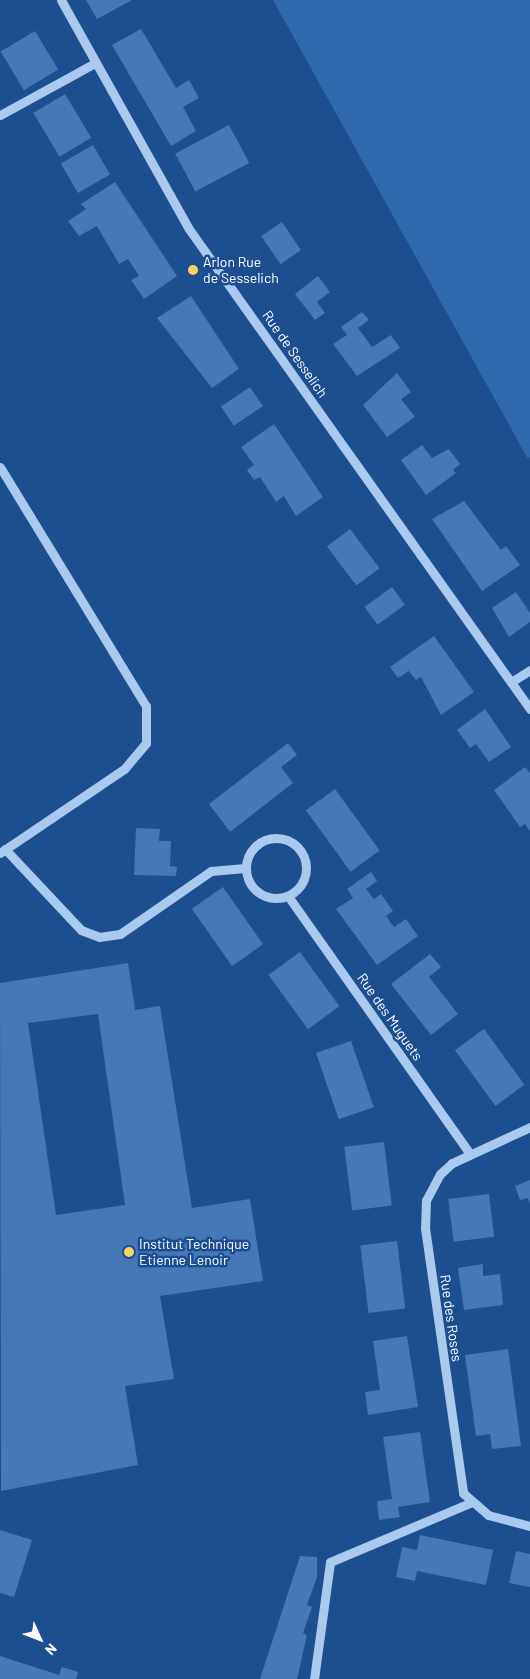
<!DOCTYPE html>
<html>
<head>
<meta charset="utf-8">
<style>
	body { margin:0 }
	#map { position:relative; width:530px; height:1679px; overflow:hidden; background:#1b4f8f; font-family:Barlow,sans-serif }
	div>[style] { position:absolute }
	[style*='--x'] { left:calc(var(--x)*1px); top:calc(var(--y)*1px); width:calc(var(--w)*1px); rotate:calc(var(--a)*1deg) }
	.green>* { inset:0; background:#2e69ad }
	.building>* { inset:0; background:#4478b7; transform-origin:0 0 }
	.minor>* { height:9px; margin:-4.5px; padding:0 4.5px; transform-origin:4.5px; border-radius:4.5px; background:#a9c9ee }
	.minor>.ring { margin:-4.5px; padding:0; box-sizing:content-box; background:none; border:9px solid #a9c9ee; border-radius:50% }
	.dots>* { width:14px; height:14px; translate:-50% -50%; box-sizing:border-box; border:2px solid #1b4f8f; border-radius:50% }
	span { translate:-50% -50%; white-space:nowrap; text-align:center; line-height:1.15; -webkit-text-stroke:5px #1b4f8f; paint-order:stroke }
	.poi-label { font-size:14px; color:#fff }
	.left { translate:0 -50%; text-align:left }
	.street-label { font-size:14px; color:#fff }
	.north { position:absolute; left:15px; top:1614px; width:50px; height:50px; -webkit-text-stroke:4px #1b4f8f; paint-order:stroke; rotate:133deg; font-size:14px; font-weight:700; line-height:20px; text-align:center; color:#fff }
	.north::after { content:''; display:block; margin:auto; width:18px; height:22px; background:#fff; clip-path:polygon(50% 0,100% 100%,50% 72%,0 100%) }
</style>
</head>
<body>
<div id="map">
	<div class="green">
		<i style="clip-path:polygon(273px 0,530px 0,530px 457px,528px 459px)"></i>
	</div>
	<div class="building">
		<i style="clip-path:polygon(86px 0,132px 0,97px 19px)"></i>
		<i style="clip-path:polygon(141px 29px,176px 88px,189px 80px,199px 98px,183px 107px,196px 131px,171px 146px,112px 45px)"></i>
		<i style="left:35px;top:31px;width:45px;height:40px;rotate:59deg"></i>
		<i style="left:65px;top:94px;width:51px;height:37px;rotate:59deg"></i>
		<i style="left:229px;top:125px;width:43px;height:61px;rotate:62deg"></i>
		<i style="left:93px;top:145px;width:34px;height:37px;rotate:60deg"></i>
		<i style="clip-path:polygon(115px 182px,177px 276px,144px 299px,131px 280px,139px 276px,128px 259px,119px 264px,97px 226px,79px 236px,68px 221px,86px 209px,81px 204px)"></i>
		<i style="left:282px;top:222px;width:34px;height:25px;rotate:56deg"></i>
		<i style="clip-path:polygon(318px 276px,330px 292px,317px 302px,325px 313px,315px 320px,295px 294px)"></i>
		<i style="clip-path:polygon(191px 296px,239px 369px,212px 388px,157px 318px)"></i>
		<i style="clip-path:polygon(362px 312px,369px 320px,358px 328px,372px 347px,391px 335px,400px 348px,357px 376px,333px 344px,347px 335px,341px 327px)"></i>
		<i style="clip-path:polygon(397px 373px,411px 392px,401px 399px,415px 417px,387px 437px,363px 405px)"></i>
		<i style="left:250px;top:387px;width:23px;height:35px;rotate:56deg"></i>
		<i style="clip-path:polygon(274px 424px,323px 497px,296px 516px,284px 496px,276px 502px,260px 477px,254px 480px,247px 470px,254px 465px,241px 447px)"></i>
		<i style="clip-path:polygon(422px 445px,432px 458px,449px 449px,460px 464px,453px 470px,456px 473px,426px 495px,401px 460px)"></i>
		<i style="clip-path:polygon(464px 501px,501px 550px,506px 546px,520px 565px,482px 591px,432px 519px)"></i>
		<i style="left:350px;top:529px;width:49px;height:29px;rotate:53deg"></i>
		<i style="left:392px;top:587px;width:22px;height:34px;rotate:54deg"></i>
		<i style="clip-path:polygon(516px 592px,530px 613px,530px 622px,509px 637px,492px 608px)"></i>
		<i style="clip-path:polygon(434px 636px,474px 692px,441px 715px,421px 677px,416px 680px,409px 671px,398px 678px,390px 667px)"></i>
		<i style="clip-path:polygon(485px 709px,511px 747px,489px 762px,476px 744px,470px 748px,457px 730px)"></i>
		<i style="clip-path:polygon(288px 743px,297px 755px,281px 767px,293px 783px,230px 832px,209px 804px)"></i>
		<i style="clip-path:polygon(525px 767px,530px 773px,530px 831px,525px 824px,520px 827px,494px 790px)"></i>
		<i style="left:335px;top:789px;width:76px;height:36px;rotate:54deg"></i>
		<i style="clip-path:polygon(136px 828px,160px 829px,159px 841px,171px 841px,170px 866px,177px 867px,176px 876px,134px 875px)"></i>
		<i style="clip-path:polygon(371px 872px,377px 881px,366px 889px,374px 899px,381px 894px,393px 911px,386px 916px,394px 927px,406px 919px,418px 936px,377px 965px,336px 909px,353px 898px,347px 889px)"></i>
		<i style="left:223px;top:887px;width:70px;height:38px;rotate:55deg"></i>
		<i style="left:300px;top:952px;width:67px;height:39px;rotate:54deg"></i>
		<i style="clip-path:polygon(430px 954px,441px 967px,429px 977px,458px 1014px,431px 1035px,391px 984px)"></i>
		<i style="clip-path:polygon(evenodd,128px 963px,135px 1010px,160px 1006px,192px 1208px,250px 1199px,263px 1281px,160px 1296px,174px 1379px,125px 1386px,138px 1465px,1px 1491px,0 983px,128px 963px,98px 1014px,125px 1205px,56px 1215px,28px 1023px,98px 1014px)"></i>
		<i style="left:484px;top:1029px;width:69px;height:36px;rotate:54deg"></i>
		<i style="left:351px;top:1041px;width:70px;height:37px;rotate:71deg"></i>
		<i style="left:384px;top:1142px;width:64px;height:40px;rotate:83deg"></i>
		<i style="clip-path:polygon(530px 1180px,530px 1204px,528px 1198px,520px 1200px,515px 1186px)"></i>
		<i style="left:489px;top:1194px;width:43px;height:41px;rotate:83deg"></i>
		<i style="left:397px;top:1241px;width:68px;height:37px;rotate:83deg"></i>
		<i style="clip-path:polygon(483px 1264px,483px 1276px,500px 1274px,503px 1305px,464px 1310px,458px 1268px)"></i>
		<i style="clip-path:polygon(407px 1336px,418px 1407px,368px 1415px,365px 1392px,380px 1390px,373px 1341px)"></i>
		<i style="clip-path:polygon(508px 1349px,521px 1446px,492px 1449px,490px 1434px,476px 1436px,465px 1355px)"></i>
		<i style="clip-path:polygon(420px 1432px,430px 1502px,398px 1507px,400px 1517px,379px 1520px,377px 1501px,392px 1499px,383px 1437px)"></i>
		<i style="clip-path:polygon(0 1530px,32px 1540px,14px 1597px,0 1593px)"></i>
		<i style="clip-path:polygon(420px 1535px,493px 1550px,486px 1585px,417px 1571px,415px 1581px,396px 1577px,402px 1547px,417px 1550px)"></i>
		<i style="clip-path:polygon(516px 1551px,530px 1554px,530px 1587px,509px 1583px)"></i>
		<i style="clip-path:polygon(300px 1556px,317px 1557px,317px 1577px,307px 1605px,312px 1607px,303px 1633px,307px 1635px,297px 1679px,260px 1679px)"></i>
		<i style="clip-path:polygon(0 1656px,59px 1675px,62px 1667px,78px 1672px,76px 1679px,0 1679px)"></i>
	</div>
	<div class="minor">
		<i style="--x:61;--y:0;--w:262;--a:60.8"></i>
		<i style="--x:189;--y:229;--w:589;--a:54.61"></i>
		<i style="--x:0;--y:115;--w:108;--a:-28.7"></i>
		<i style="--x:0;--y:467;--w:280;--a:58.6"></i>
		<i style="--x:146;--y:706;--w:37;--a:90"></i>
		<i style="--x:146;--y:743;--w:34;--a:130"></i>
		<i style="--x:124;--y:769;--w:150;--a:145.9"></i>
		<i style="--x:511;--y:682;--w:22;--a:-32"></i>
		<i class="ring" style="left:246px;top:838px;width:51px;height:51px"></i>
		<i style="--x:5;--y:849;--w:111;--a:46.8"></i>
		<i style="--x:81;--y:930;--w:19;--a:21"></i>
		<i style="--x:99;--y:937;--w:21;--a:-8"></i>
		<i style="--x:120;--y:934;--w:111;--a:-34.7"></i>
		<i style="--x:211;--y:871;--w:34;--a:-5"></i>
		<i style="--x:288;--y:896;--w:316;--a:54.8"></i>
		<i style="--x:530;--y:1127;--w:86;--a:155.2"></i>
		<i style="--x:452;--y:1163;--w:16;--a:137"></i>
		<i style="--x:440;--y:1174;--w:30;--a:118"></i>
		<i style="--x:426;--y:1200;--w:28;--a:92"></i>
		<i style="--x:425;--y:1228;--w:268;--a:81.8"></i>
		<i style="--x:463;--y:1493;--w:33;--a:41"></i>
		<i style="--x:488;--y:1515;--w:43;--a:14.7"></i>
		<i style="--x:314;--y:1679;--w:118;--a:-82.2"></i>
		<i style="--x:330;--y:1562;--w:152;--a:-22.9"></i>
	</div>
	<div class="dots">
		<i style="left:193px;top:270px;background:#ffd166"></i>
		<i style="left:129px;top:1252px;background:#ffd166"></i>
	</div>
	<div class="poi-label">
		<span class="left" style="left:203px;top:270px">Arlon Rue<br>de Sesselich</span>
		<span class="left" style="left:139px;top:1252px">Institut Technique<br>Etienne Lenoir</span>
	</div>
	<div class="street-label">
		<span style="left:295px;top:354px;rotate:55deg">Rue de Sesselich</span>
		<span style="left:390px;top:1017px;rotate:55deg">Rue des Muguets</span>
		<span style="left:451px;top:1318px;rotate:82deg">Rue des Roses</span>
	</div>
	<div class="north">N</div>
</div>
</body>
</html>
